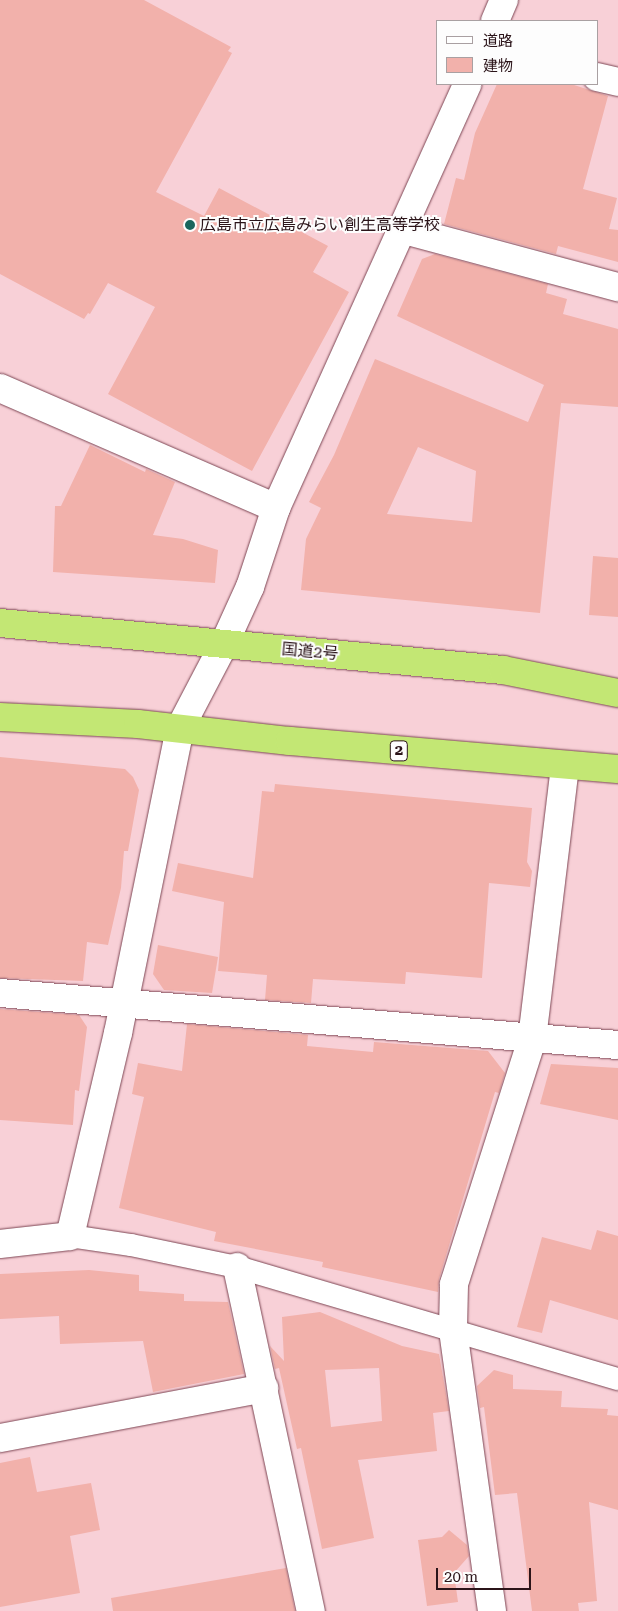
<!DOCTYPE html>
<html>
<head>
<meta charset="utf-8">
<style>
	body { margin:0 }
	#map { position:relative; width:618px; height:1611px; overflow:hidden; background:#f8d0d7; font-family:"Roboto Serif","Noto Sans JP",serif }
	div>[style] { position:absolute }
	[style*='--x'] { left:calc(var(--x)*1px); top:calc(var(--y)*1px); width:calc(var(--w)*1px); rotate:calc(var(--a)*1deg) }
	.building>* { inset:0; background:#f2b1ab }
	.roads { filter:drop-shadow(0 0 1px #7d4654) drop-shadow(0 0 1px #7d4654) }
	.pedestrian>* { height:22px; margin:-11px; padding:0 11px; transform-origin:11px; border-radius:11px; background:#fff }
	.minor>* { height:28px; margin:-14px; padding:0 14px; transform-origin:14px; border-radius:14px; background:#fff }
	.tertiary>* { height:28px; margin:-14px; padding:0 14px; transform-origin:14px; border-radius:14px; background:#fff }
	.trunk>* { height:28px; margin:-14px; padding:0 14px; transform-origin:14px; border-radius:14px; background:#c3e774 }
	.dots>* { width:14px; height:14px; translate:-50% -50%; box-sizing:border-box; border:2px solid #fdfdfd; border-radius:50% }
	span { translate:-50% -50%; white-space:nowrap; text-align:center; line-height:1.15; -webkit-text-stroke:4px #fdfdfd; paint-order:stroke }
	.shield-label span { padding:1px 4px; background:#fdfdfd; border:1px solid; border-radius:4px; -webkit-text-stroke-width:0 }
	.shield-label { font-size:15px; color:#2b1419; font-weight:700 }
	.poi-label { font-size:16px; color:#2b1419 }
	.left { translate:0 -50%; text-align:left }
	.street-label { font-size:16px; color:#2b1419 }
	.legend { position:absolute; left:436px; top:20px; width:162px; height:65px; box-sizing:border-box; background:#fdfdfd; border:1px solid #a9a0a2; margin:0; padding:6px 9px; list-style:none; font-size:15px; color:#2b1419 }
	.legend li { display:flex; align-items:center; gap:10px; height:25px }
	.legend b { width:25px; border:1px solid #a9a0a2 }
	.scale { position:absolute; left:436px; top:1568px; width:95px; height:22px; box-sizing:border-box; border:2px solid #2b1419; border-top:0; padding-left:6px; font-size:15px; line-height:18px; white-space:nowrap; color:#2b1419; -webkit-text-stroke:4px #fdfdfd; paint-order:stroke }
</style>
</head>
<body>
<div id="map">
	<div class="building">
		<i style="clip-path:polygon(0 0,144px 0,231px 47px,228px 51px,232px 53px,156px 192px,204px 216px,219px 188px,328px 246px,313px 272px,349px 292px,252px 471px,108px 394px,155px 307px,108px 283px,90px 314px,88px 313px,84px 319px,0 274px)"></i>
		<i style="clip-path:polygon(497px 84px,571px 84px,608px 96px,583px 189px,617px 198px,609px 229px,618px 230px,618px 262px,558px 246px,556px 254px,444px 224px,456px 178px,464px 180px,475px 133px)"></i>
		<i style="clip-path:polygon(evenodd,435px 254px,548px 284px,546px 293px,567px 299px,563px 314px,618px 329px,618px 407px,561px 403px,540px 613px,301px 590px,306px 539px,321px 508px,309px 502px,334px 455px,375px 359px,528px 422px,544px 385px,397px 316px,422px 259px,435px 254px,418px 447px,476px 471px,472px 522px,387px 514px,418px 447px)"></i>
		<i style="clip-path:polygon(90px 445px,145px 472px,146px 469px,175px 482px,153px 535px,183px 539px,218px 550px,215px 583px,53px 572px,55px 506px,61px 506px)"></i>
		<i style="clip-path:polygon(593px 556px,618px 558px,618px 617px,589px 615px)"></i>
		<i style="clip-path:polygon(0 757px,125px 769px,133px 777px,139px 790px,128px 851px,124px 851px,121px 888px,108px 945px,87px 942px,83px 981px,0 978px)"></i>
		<i style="clip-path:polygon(275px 784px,532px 808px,527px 862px,532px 871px,530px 887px,489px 883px,482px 978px,406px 972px,405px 984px,313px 979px,311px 1003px,265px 1000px,267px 975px,218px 971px,224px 902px,172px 891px,178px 863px,253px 878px,262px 791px,274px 792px)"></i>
		<i style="clip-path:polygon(158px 945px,218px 957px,212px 993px,164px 990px,153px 974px)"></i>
		<i style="clip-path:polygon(0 1009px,79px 1015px,87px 1027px,79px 1091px,75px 1090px,73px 1125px,0 1120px)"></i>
		<i style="clip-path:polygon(187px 1024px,308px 1035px,307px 1046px,373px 1052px,374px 1042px,488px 1051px,505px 1073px,499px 1093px,495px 1092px,439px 1279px,438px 1292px,322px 1267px,323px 1262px,214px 1241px,216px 1232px,119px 1208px,144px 1097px,132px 1094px,138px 1063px,182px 1071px)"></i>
		<i style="clip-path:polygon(551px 1064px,618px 1068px,618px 1120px,540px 1104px)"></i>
		<i style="clip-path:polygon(597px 1230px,618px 1236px,618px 1320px,550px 1300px,542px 1333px,517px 1327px,542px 1237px,591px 1250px)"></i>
		<i style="clip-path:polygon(89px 1270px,139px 1275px,139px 1291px,184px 1294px,184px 1301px,228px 1302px,244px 1374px,153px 1392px,143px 1341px,60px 1344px,59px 1316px,0 1319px,0 1274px)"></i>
		<i style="clip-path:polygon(evenodd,320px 1312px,402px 1346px,439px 1354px,449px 1411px,433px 1413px,437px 1451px,358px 1460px,374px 1538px,322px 1549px,301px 1448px,297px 1449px,279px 1368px,275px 1369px,270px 1346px,284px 1361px,282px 1317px,320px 1312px,379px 1368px,382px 1421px,331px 1427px,325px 1370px,379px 1368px)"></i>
		<i style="clip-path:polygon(494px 1370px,513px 1375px,513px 1389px,562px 1391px,561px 1407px,608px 1409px,607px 1415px,618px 1416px,618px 1510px,589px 1502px,597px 1601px,578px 1603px,579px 1611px,532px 1611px,517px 1493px,495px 1495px,484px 1407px,480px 1408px,477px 1386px)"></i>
		<i style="clip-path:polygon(30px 1457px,37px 1492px,91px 1483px,100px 1530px,70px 1536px,80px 1593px,0 1607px,0 1463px)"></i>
		<i style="clip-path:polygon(449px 1530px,467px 1545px,469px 1556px,454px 1573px,458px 1602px,427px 1606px,418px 1540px,442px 1537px)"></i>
		<i style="clip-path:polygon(286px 1568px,295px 1611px,113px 1611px,111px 1598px)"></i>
	</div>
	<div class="roads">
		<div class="pedestrian">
			<i style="--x:70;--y:1236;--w:62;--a:8.4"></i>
			<i style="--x:131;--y:1245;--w:108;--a:11.7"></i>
			<i style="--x:237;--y:1267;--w:397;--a:16.4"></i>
		</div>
		<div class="minor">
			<i style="--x:495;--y:21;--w:23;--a:-67"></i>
			<i style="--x:597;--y:77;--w:22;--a:13"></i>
			<i style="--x:401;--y:229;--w:225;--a:15"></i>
			<i style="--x:0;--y:388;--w:301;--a:23.5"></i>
			<i style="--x:224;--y:644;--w:63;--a:-65.5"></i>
			<i style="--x:250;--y:587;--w:83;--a:-71.8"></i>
			<i style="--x:276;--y:508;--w:465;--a:-65.7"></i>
			<i style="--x:0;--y:993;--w:620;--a:4.81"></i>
			<i style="--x:237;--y:1267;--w:352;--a:77.9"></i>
			<i style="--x:0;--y:1438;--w:269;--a:-10.7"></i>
			<i style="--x:492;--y:1611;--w:285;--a:-97.9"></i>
			<i style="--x:453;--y:1329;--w:45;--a:-88.7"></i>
			<i style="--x:454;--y:1284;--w:257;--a:-72.3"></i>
			<i style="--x:532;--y:1039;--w:275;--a:-83.1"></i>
		</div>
		<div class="tertiary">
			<i style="--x:0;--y:1244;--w:70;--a:-6.5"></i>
			<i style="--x:70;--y:1236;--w:209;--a:-76.7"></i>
			<i style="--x:118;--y:1033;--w:311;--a:-78.5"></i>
			<i style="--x:180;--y:728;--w:95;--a:-62.4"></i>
		</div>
		<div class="trunk">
			<i style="--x:0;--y:623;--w:505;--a:5.34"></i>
			<i style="--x:503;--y:670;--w:117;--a:11.3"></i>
			<i style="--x:0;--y:717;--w:138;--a:2.9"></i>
			<i style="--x:138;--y:724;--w:153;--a:6.4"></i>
			<i style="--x:290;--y:741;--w:329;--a:4.9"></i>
		</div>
	</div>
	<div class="dots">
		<i style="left:190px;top:225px;background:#1a655d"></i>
	</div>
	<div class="shield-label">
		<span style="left:399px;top:751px">2</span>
	</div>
	<div class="poi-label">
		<span class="left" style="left:200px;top:225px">広島市立広島みらい創生高等学校</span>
	</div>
	<div class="street-label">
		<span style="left:310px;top:652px;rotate:5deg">国道2号</span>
	</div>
	<ul class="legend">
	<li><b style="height:6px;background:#fff"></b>道路</li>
	<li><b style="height:14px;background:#f2b1ab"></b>建物</li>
	</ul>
	<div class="scale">20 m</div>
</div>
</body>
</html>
